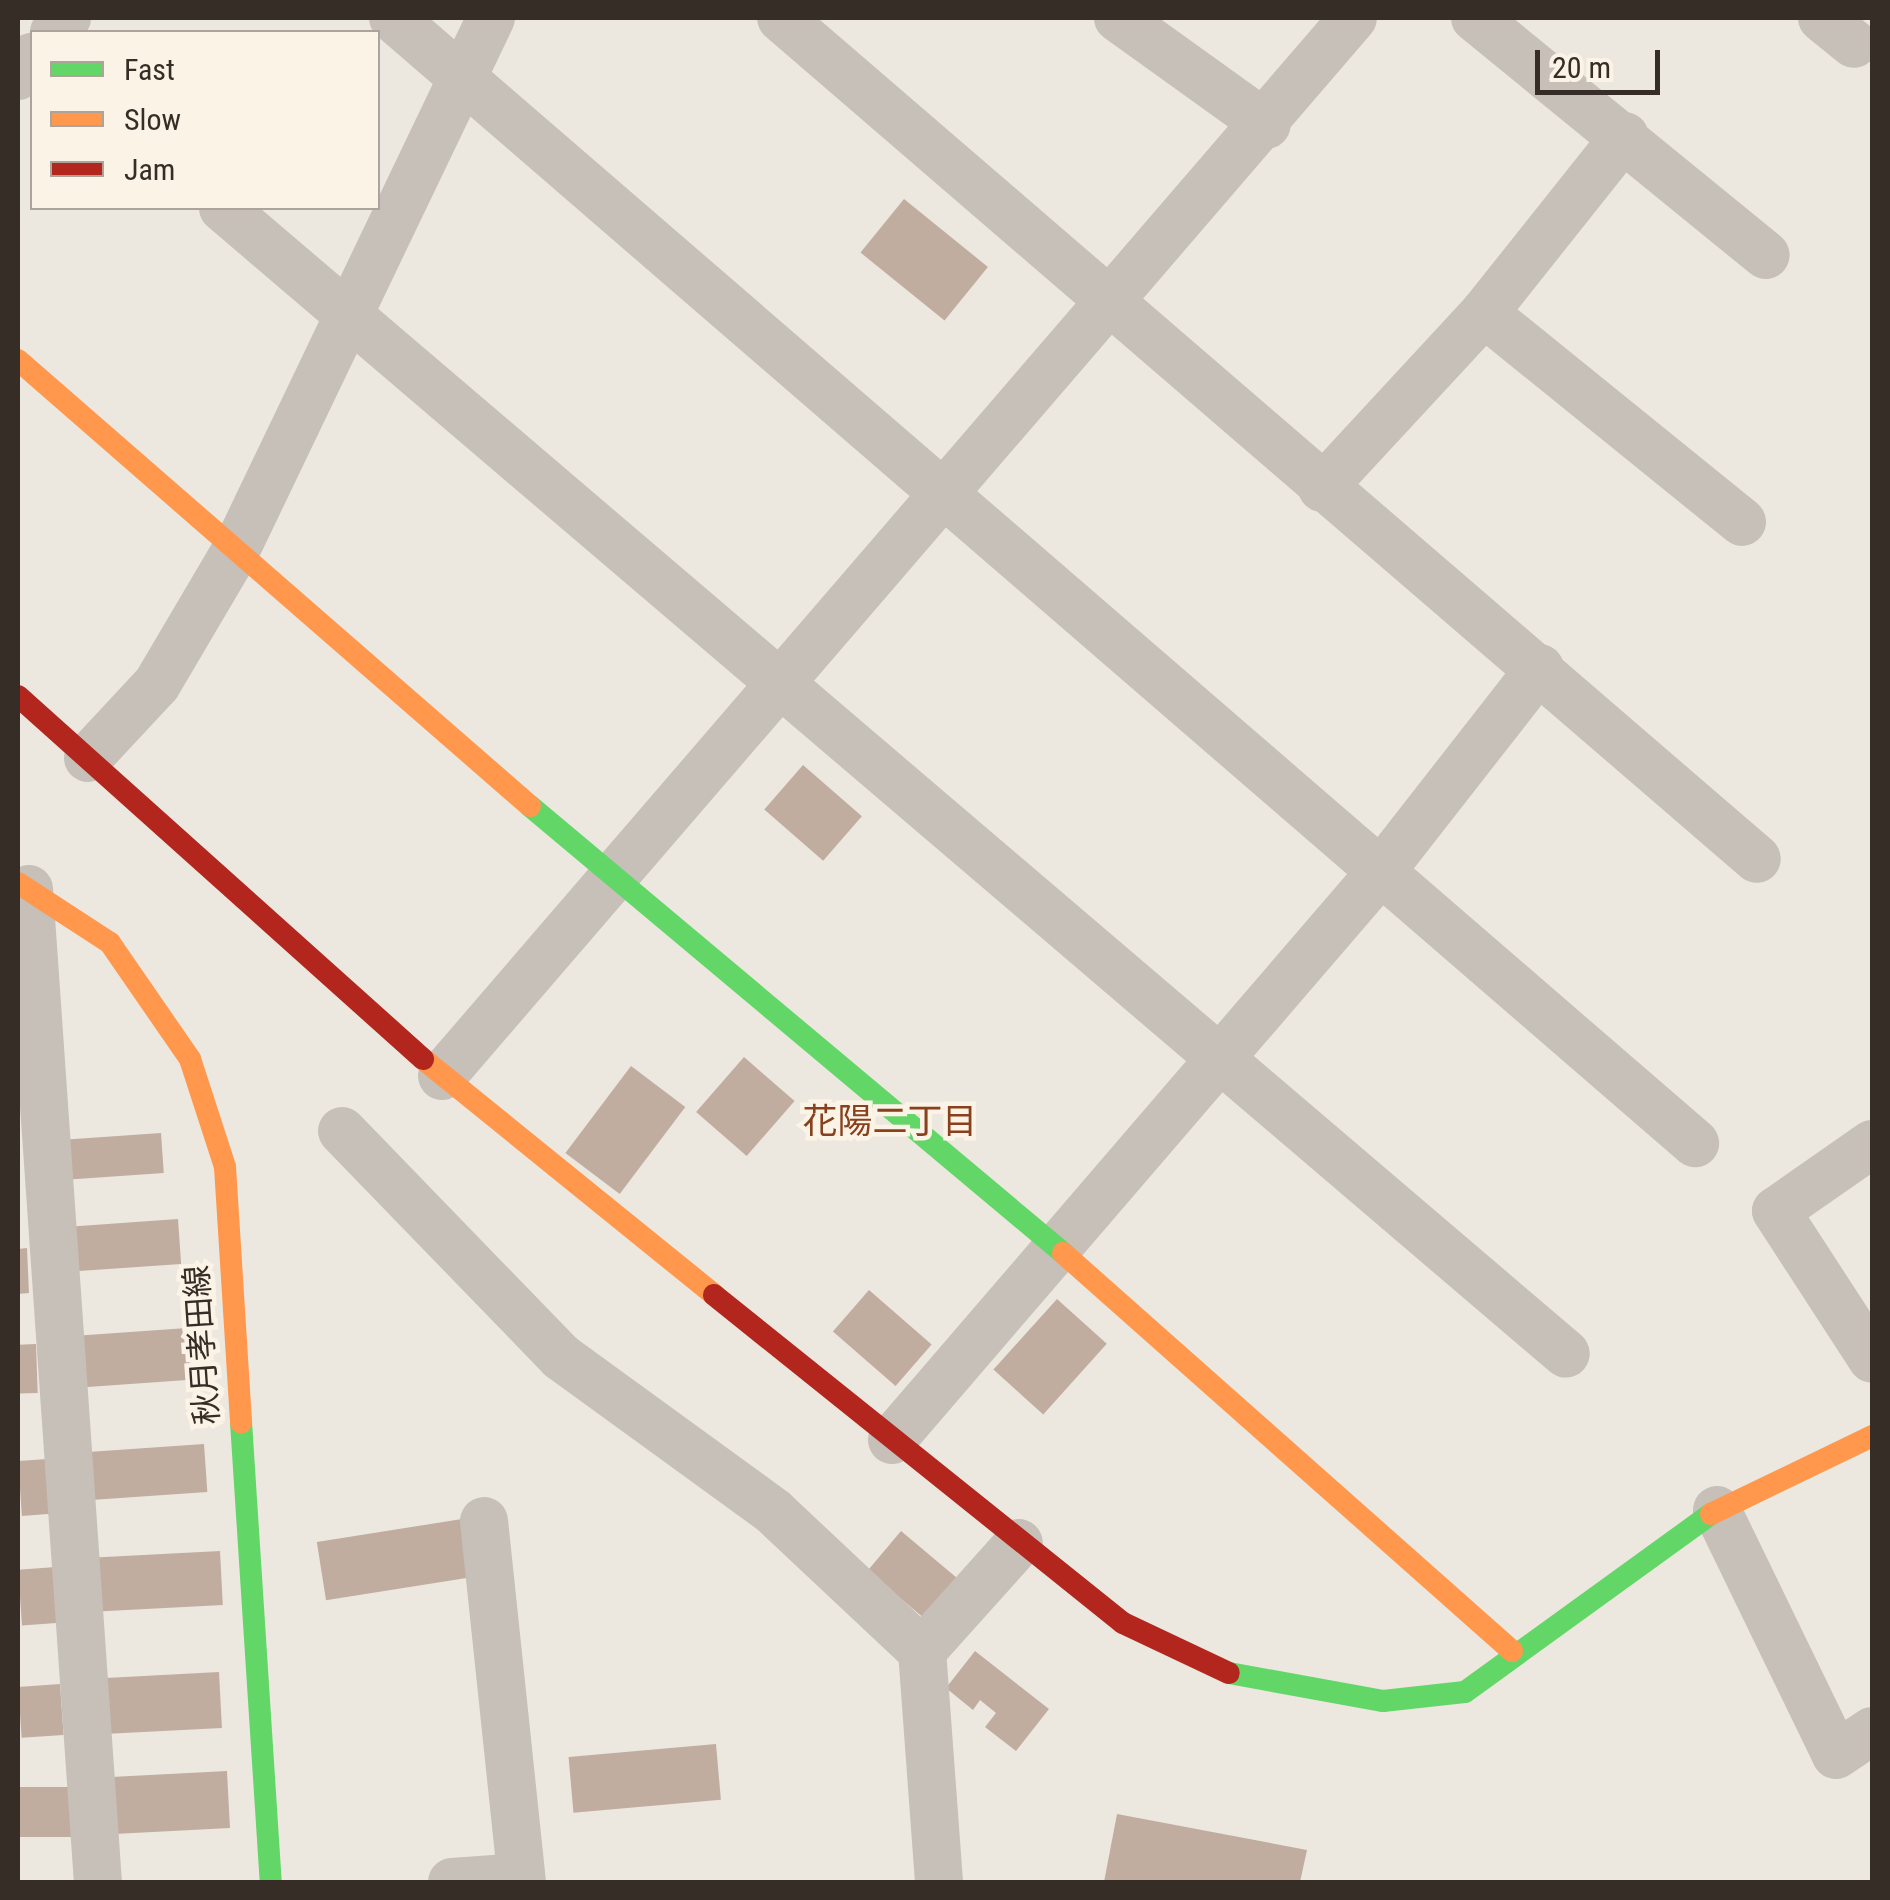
<!DOCTYPE html>
<html>
<head>
<meta charset="utf-8">
<style>
	body { margin:0 }
	#map { position:relative; width:1890px; height:1900px; overflow:hidden; background:#ece8df; font-family:"Roboto Condensed","Noto Sans JP",sans-serif }
	div>[style] { position:absolute }
	[style*='--x'] { left:calc(var(--x)*1px); top:calc(var(--y)*1px); width:calc(var(--w)*1px); rotate:calc(var(--a)*1deg) }
	.building>* { inset:0; background:#c1ada0; transform-origin:0 0 }
	.street>* { height:48px; margin:-24px; padding:0 24px; transform-origin:24px; border-radius:24px; background:#c6c0b8 }
	.fast>* { height:22px; margin:-11px; padding:0 11px; transform-origin:11px; border-radius:11px; background:#63d668 }
	.slow>* { height:22px; margin:-11px; padding:0 11px; transform-origin:11px; border-radius:11px; background:#ff974d }
	.jam>* { height:22px; margin:-11px; padding:0 11px; transform-origin:11px; border-radius:11px; background:#b3261e }
	span { translate:-50% -50%; white-space:nowrap; text-align:center; line-height:1.15; -webkit-text-stroke:9px #faf3e6; paint-order:stroke }
	.street-label { font-size:32px; color:#362d27 }
	.neighbourhood-label { font-size:35px; color:#88411d }
	.frame { position:absolute; inset:0; border:20px solid #362d27; pointer-events:none }
	.legend { position:absolute; left:30px; top:30px; width:350px; height:180px; box-sizing:border-box; background:#faf3e6; border:2px solid #aca49a; margin:0; padding:12px 18px; list-style:none; font-size:30px; color:#362d27 }
	.legend li { display:flex; align-items:center; gap:20px; height:50px }
	.legend b { width:50px; border:2px solid #aca49a }
	.scale { position:absolute; left:1535px; top:50px; width:125px; height:45px; box-sizing:border-box; border:5px solid #362d27; border-top:0; padding-left:12px; font-size:30px; line-height:35px; white-space:nowrap; color:#362d27; -webkit-text-stroke:8px #faf3e6; paint-order:stroke }
</style>
</head>
<body>
<div id="map">
	<div class="building">
		<i style="left:904px;top:199px;width:108px;height:69px;rotate:39deg"></i>
		<i style="left:803px;top:765px;width:78px;height:59px;rotate:41deg"></i>
		<i style="left:744px;top:1057px;width:67px;height:73px;rotate:41deg"></i>
		<i style="left:631px;top:1066px;width:68px;height:109px;rotate:37deg"></i>
		<i style="left:161px;top:1133px;width:40px;height:98px;rotate:86deg"></i>
		<i style="left:178px;top:1219px;width:45px;height:106px;rotate:86deg"></i>
		<i style="clip-path:polygon(27px 1248px,29px 1293px,18px 1294px,18px 1249px)"></i>
		<i style="left:869px;top:1290px;width:83px;height:55px;rotate:41deg"></i>
		<i style="left:1057px;top:1299px;width:67px;height:95px;rotate:42deg"></i>
		<i style="left:187px;top:1328px;width:52px;height:114px;rotate:86deg"></i>
		<i style="left:36px;top:1344px;width:49px;height:18px;rotate:88deg"></i>
		<i style="left:204px;top:1444px;width:48px;height:120px;rotate:86deg"></i>
		<i style="left:47px;top:1459px;width:55px;height:29px;rotate:86deg"></i>
		<i style="left:462px;top:1519px;width:59px;height:147px;rotate:81deg"></i>
		<i style="left:901px;top:1531px;width:82px;height:52px;rotate:40deg"></i>
		<i style="left:220px;top:1551px;width:54px;height:125px;rotate:87deg"></i>
		<i style="left:56px;top:1567px;width:56px;height:38px;rotate:86deg"></i>
		<i style="clip-path:polygon(975px 1651px,1049px 1709px,1016px 1751px,985px 1727px,996px 1713px,980px 1700px,973px 1710px,946px 1688px)"></i>
		<i style="left:219px;top:1672px;width:56px;height:123px;rotate:87deg"></i>
		<i style="left:60px;top:1684px;width:51px;height:42px;rotate:86deg"></i>
		<i style="left:716px;top:1744px;width:56px;height:148px;rotate:85deg"></i>
		<i style="left:227px;top:1771px;width:57px;height:116px;rotate:87deg"></i>
		<i style="left:18px;top:1787px;width:55px;height:50px"></i>
		<i style="clip-path:polygon(1117px 1814px,1307px 1850px,1300px 1882px,1104px 1882px)"></i>
	</div>
	<div class="street">
		<i style="--x:393;--y:18;--w:1721;--a:40.83"></i>
		<i style="--x:781;--y:18;--w:1288;--a:40.75"></i>
		<i style="--x:1118;--y:18;--w:183;--a:35.7"></i>
		<i style="--x:1475;--y:18;--w:375;--a:39.2"></i>
		<i style="--x:1822;--y:18;--w:41;--a:39.1"></i>
		<i style="--x:54;--y:32;--w:19;--a:-47"></i>
		<i style="--x:18;--y:76;--w:24;--a:-54"></i>
		<i style="--x:223;--y:208;--w:1765;--a:40.47"></i>
		<i style="--x:1484;--y:313;--w:332;--a:39"></i>
		<i style="--x:1322;--y:488;--w:238;--a:-47.2"></i>
		<i style="--x:1484;--y:313;--w:226;--a:-51.5"></i>
		<i style="--x:88;--y:758;--w:101;--a:-47"></i>
		<i style="--x:157;--y:684;--w:156;--a:-59.5"></i>
		<i style="--x:236;--y:550;--w:590;--a:-64.39"></i>
		<i style="--x:29;--y:889;--w:995;--a:86.03"></i>
		<i style="--x:442;--y:1076;--w:1396;--a:-49.27"></i>
		<i style="--x:342;--y:1131;--w:315;--a:45.9"></i>
		<i style="--x:561;--y:1357;--w:263;--a:36"></i>
		<i style="--x:774;--y:1512;--w:203;--a:43.2"></i>
		<i style="--x:1872;--y:1144;--w:117;--a:145.1"></i>
		<i style="--x:1776;--y:1211;--w:176;--a:57"></i>
		<i style="--x:892;--y:1440;--w:753;--a:-49.31"></i>
		<i style="--x:1383;--y:869;--w:255;--a:-52"></i>
		<i style="--x:1717;--y:1510;--w:272;--a:64.1"></i>
		<i style="--x:1836;--y:1755;--w:43;--a:-33.7"></i>
		<i style="--x:484;--y:1521;--w:363;--a:84"></i>
		<i style="--x:452;--y:1882;--w:69;--a:-4.1"></i>
		<i style="--x:939;--y:1882;--w:232;--a:-94.2"></i>
		<i style="--x:922;--y:1651;--w:145;--a:-48.1"></i>
	</div>
	<div class="fast">
		<i style="--x:530;--y:806;--w:696;--a:39.98"></i>
		<i style="--x:241;--y:1422;--w:461;--a:86.3"></i>
		<i style="--x:1229;--y:1673;--w:157;--a:10.3"></i>
		<i style="--x:1383;--y:1701;--w:82;--a:-6.3"></i>
		<i style="--x:1465;--y:1692;--w:304;--a:-35.9"></i>
	</div>
	<div class="slow">
		<i style="--x:18;--y:360;--w:679;--a:41.06"></i>
		<i style="--x:18;--y:883;--w:110;--a:33.1"></i>
		<i style="--x:110;--y:943;--w:141;--a:55.4"></i>
		<i style="--x:190;--y:1059;--w:114;--a:72"></i>
		<i style="--x:225;--y:1167;--w:256;--a:86.4"></i>
		<i style="--x:423;--y:1059;--w:375;--a:39"></i>
		<i style="--x:1063;--y:1253;--w:600;--a:41.55"></i>
		<i style="--x:1711;--y:1514;--w:179;--a:-25.8"></i>
	</div>
	<div class="jam">
		<i style="--x:18;--y:696;--w:544;--a:41.87"></i>
		<i style="--x:714;--y:1295;--w:524;--a:38.73"></i>
		<i style="--x:1123;--y:1623;--w:117;--a:25.3"></i>
	</div>
	<div class="street-label">
		<span style="left:202px;top:1345px;rotate:-94deg">秋月孝田線</span>
	</div>
	<div class="neighbourhood-label">
		<span style="left:890px;top:1122px">花陽二丁目</span>
	</div>
	<div class="frame"></div>
	<ul class="legend">
	<li><b style="height:12px;background:#63d668"></b>Fast</li>
	<li><b style="height:12px;background:#ff974d"></b>Slow</li>
	<li><b style="height:12px;background:#b3261e"></b>Jam</li>
	</ul>
	<div class="scale">20 m</div>
</div>
</body>
</html>
